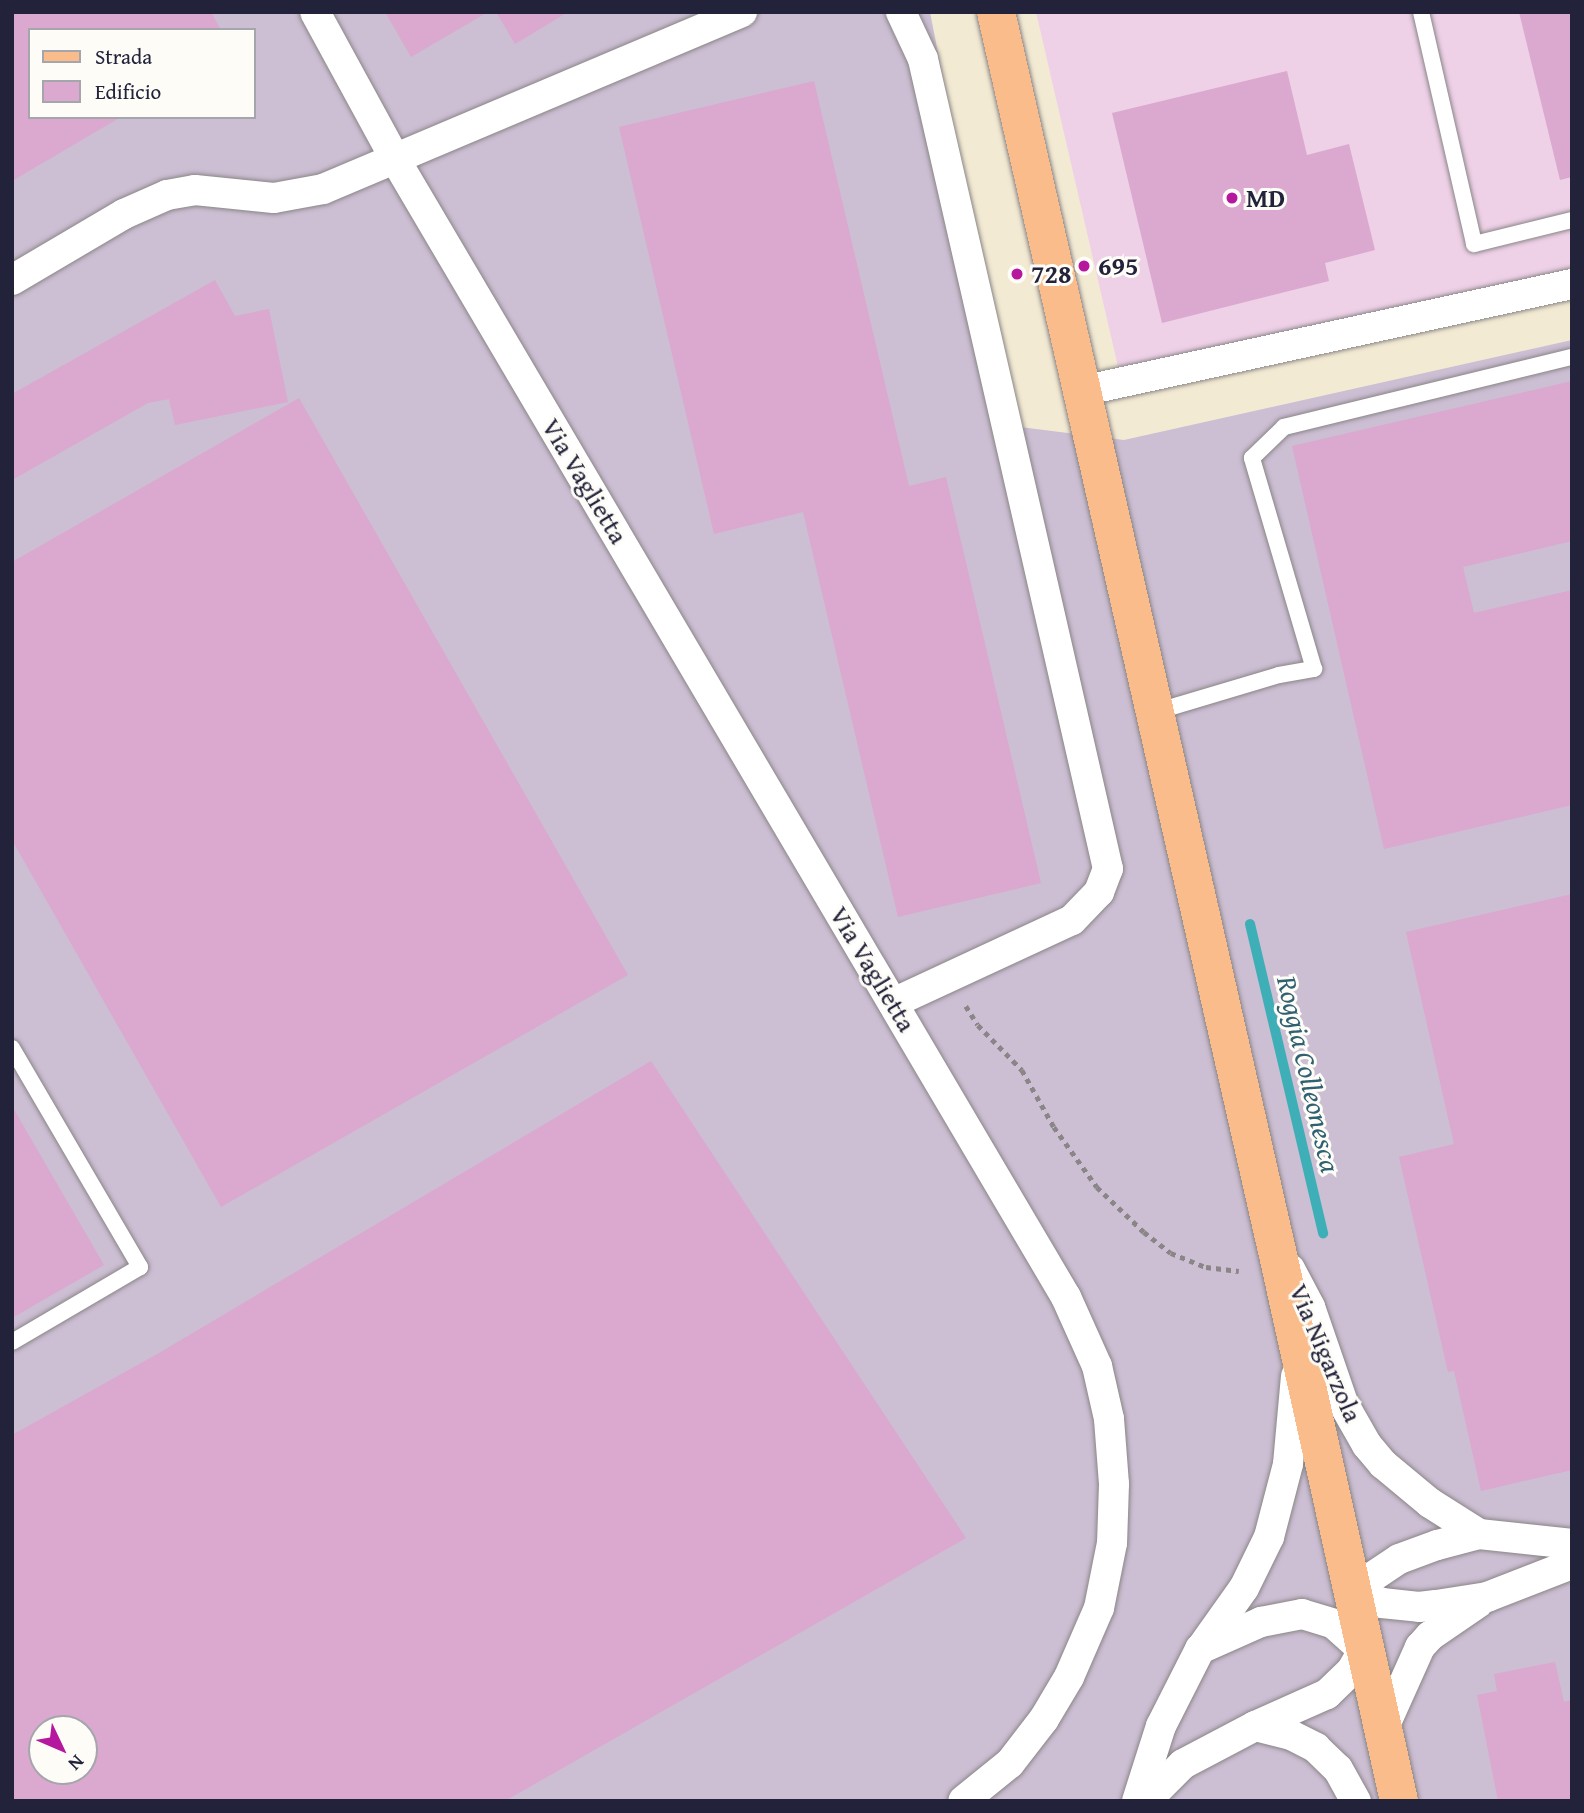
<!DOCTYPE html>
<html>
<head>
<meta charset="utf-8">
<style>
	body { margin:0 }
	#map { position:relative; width:1584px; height:1813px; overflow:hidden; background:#f3ead3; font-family:"Gentium Book Plus",serif }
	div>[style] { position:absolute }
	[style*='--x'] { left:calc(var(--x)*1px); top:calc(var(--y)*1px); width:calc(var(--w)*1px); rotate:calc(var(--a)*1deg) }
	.built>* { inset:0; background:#eed0e7 }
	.industrial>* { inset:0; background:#ccbed3 }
	.stream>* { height:10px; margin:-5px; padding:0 5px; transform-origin:5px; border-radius:5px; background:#3eafb6 }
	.building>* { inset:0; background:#dba8cf }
	.path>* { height:4.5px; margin-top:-2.25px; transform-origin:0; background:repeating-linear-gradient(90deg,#8a8687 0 5px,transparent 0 10px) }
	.roads { filter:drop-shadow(0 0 2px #8a8687) drop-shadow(0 0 2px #8a8687) }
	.service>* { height:16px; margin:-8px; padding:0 8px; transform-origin:8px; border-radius:8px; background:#fff }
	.minor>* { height:30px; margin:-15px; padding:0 15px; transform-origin:15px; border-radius:15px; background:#fff }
	.primary>* { height:38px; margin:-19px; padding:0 19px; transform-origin:19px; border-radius:19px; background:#f9bc8a }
	.dots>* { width:19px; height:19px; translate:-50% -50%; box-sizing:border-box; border:4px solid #fdfcf7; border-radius:50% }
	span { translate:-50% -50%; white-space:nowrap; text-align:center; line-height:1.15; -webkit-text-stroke:6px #fdfcf7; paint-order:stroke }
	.poi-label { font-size:26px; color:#22223b; font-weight:700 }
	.left { translate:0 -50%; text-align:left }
	.street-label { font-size:26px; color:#22223b }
	.water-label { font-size:28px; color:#2f6172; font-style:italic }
	.frame { position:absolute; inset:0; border:14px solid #22223b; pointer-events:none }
	.legend { position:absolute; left:28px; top:28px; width:228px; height:91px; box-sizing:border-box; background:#fdfcf7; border:2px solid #a5a5ac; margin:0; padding:9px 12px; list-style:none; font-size:21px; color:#22223b }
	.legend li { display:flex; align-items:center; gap:14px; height:35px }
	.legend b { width:35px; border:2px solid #a5a5ac }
	.north { position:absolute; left:28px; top:1715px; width:70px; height:70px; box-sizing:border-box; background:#fdfcf7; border:2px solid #a5a5ac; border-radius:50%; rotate:134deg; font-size:19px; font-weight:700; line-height:28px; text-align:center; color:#22223b }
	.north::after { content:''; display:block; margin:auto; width:24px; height:32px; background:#b5179e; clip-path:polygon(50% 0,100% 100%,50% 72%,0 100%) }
</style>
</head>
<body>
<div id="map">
	<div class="built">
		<i style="clip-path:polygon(1036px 12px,1572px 12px,1572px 278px,1119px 371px)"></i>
	</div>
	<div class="industrial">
		<i style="clip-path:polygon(evenodd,12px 12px,930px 12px,1011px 426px,1124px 440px,1572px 340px,1572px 1801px,12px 1801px,12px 12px,30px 30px,254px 30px,254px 117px,30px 117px,30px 30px,12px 12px,42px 1729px,84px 1729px,84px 1771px,42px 1771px,42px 1729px)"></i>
	</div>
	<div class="stream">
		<i style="--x:1250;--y:924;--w:318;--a:76.7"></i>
	</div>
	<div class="building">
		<i style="clip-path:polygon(12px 12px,211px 12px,221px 30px,30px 30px,30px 117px,121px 117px,12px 181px)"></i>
		<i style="clip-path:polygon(385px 12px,488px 12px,411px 57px)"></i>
		<i style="clip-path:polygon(496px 12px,568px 12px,515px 44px)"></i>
		<i style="clip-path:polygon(1519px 12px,1572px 12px,1572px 177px,1560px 180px)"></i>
		<i style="clip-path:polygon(1287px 71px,1307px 155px,1349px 144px,1375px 250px,1325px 263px,1329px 281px,1162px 323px,1112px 113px)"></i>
		<i style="clip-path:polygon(814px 81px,909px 486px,946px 477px,1041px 883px,898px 917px,803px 512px,714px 534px,619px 127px)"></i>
		<i style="clip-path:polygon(215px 280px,235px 316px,269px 309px,288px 402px,175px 425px,169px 399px,148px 403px,12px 480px,12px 394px)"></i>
		<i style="clip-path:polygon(1572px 381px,1572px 541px,1463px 567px,1474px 613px,1572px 590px,1572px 805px,1384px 849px,1292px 446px)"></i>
		<i style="clip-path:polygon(299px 398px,628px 975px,221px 1207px,12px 840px,12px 562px)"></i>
		<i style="clip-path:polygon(1572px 894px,1572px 1470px,1481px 1491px,1454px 1371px,1448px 1372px,1399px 1157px,1454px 1144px,1406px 932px)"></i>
		<i style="clip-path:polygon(evenodd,651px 1061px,966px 1538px,505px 1801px,12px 1801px,12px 1435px,159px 1353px,651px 1061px,42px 1729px,84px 1729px,84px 1771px,42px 1771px,42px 1729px)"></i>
		<i style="clip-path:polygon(12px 1106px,104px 1265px,12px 1318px)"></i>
		<i style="clip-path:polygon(1555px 1662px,1564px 1702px,1572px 1700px,1572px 1801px,1498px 1801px,1477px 1695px,1497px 1691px,1494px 1674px)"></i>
	</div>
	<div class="path">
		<i style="--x:966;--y:1006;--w:22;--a:58"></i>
		<i style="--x:978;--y:1025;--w:63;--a:45.6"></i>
		<i style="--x:1022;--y:1070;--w:65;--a:60.7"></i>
		<i style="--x:1054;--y:1127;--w:74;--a:54.4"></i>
		<i style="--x:1097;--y:1187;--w:65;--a:43.8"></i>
		<i style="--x:1144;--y:1232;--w:34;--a:38"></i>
		<i style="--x:1171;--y:1253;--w:38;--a:22"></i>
		<i style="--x:1206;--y:1267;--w:33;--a:7"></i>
	</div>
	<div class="roads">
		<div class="service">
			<i style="--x:1421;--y:12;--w:238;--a:77.1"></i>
			<i style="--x:1474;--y:244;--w:101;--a:-13.8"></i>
			<i style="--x:1155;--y:712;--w:129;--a:-16.6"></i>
			<i style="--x:1279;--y:675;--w:36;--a:-10"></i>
			<i style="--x:1314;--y:669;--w:220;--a:-106.4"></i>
			<i style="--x:1252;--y:458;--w:45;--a:-44.1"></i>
			<i style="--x:1284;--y:427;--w:296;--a:-13.7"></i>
			<i style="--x:12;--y:1048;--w:254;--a:59.7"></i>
			<i style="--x:140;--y:1267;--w:148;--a:149.6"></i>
		</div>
		<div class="minor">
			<i style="--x:315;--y:12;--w:167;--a:61.4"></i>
			<i style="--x:395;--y:159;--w:1321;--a:59.48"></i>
			<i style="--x:1066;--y:1297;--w:76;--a:65.8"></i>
			<i style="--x:1097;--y:1366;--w:54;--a:77.2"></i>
			<i style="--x:1109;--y:1419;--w:65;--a:85.6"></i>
			<i style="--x:1114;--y:1484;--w:59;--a:91.9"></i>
			<i style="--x:1112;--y:1543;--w:66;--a:101.3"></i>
			<i style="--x:1099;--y:1608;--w:75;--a:113.5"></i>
			<i style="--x:1069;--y:1677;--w:49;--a:120.8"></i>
			<i style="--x:1044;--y:1719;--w:56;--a:127.7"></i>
			<i style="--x:1010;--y:1763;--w:60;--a:141"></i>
			<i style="--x:12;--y:280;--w:130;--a:-30.5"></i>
			<i style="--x:124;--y:214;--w:47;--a:-23.8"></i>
			<i style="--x:167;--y:195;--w:28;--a:-10"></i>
			<i style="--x:195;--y:190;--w:79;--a:5.8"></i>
			<i style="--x:274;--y:198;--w:50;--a:-10.4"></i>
			<i style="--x:323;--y:189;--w:455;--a:-22.9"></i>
			<i style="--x:1082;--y:391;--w:502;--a:-12.32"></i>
			<i style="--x:893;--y:1003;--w:197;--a:-24.9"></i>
			<i style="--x:1072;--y:920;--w:39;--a:-46"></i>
			<i style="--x:1099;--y:892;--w:25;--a:-69"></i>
			<i style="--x:1108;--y:869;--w:831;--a:-102.87"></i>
			<i style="--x:923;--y:59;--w:52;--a:-115.1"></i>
			<i style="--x:1290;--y:1269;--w:43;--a:62.2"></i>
			<i style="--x:1310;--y:1307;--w:102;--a:71"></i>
			<i style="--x:1343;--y:1403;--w:48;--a:60.3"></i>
			<i style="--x:1367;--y:1445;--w:25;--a:50"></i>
			<i style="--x:1383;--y:1464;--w:61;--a:39.7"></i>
			<i style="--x:1430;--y:1503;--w:58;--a:32.3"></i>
			<i style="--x:1479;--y:1534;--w:94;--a:6.1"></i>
			<i style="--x:1479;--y:1534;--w:43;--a:165.3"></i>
			<i style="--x:1437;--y:1545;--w:40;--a:159.8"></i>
			<i style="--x:1399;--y:1559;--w:58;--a:146.3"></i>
			<i style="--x:1351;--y:1591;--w:33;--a:21"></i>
			<i style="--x:1382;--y:1603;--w:37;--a:6"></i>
			<i style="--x:1419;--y:1607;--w:17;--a:-7"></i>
			<i style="--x:1436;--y:1605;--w:52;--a:-8.9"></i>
			<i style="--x:1487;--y:1597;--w:91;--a:-21.2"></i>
			<i style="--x:1202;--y:1647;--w:72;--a:-54.6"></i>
			<i style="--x:1244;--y:1588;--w:57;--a:-63.9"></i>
			<i style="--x:1269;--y:1537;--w:75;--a:-75.4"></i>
			<i style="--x:1288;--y:1464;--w:88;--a:-84.8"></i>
			<i style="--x:1382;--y:1732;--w:93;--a:-65.9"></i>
			<i style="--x:1420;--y:1647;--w:15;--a:-48"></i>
			<i style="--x:1430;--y:1636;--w:58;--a:-34.5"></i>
			<i style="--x:1137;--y:1801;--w:79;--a:-72.3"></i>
			<i style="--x:1161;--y:1726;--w:86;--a:-63.1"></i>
			<i style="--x:1200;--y:1649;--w:67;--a:-23.9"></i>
			<i style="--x:1261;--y:1622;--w:42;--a:-11"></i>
			<i style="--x:1302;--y:1614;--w:34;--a:17"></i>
			<i style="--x:1334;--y:1624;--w:39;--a:42"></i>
			<i style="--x:1363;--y:1650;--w:23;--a:119"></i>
			<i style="--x:1352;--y:1670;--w:35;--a:136"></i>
			<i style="--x:1327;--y:1694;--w:79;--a:156"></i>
			<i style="--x:1146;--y:1801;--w:52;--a:-45"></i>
			<i style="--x:1183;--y:1764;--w:81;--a:-27.8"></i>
			<i style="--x:1255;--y:1726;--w:37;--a:14"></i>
			<i style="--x:1291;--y:1735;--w:28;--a:27"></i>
			<i style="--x:1316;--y:1748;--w:30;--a:44"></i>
			<i style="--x:1338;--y:1769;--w:37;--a:61"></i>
		</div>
		<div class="primary">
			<i style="--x:996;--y:12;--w:1265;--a:77.22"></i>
			<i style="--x:1276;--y:1246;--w:568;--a:77.5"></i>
		</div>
	</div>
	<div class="dots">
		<i style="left:1232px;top:198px;background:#b5179e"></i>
		<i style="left:1084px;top:266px;background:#b5179e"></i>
		<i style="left:1017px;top:274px;background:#b5179e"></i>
	</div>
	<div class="poi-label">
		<span class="left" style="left:1246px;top:198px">MD</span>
		<span class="left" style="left:1098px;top:266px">695</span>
		<span class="left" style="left:1031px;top:274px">728</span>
	</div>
	<div class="street-label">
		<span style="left:585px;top:481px;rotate:59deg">Via Vaglietta</span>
		<span style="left:873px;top:969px;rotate:59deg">Via Vaglietta</span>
		<span style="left:1326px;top:1353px;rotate:67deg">Via Nigarzola</span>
	</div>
	<div class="water-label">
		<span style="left:1309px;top:1074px;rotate:77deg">Roggia Colleonesca</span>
	</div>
	<div class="frame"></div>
	<ul class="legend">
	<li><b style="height:9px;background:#f9bc8a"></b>Strada</li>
	<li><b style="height:19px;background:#dba8cf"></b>Edificio</li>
	</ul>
	<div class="north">N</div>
</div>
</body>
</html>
